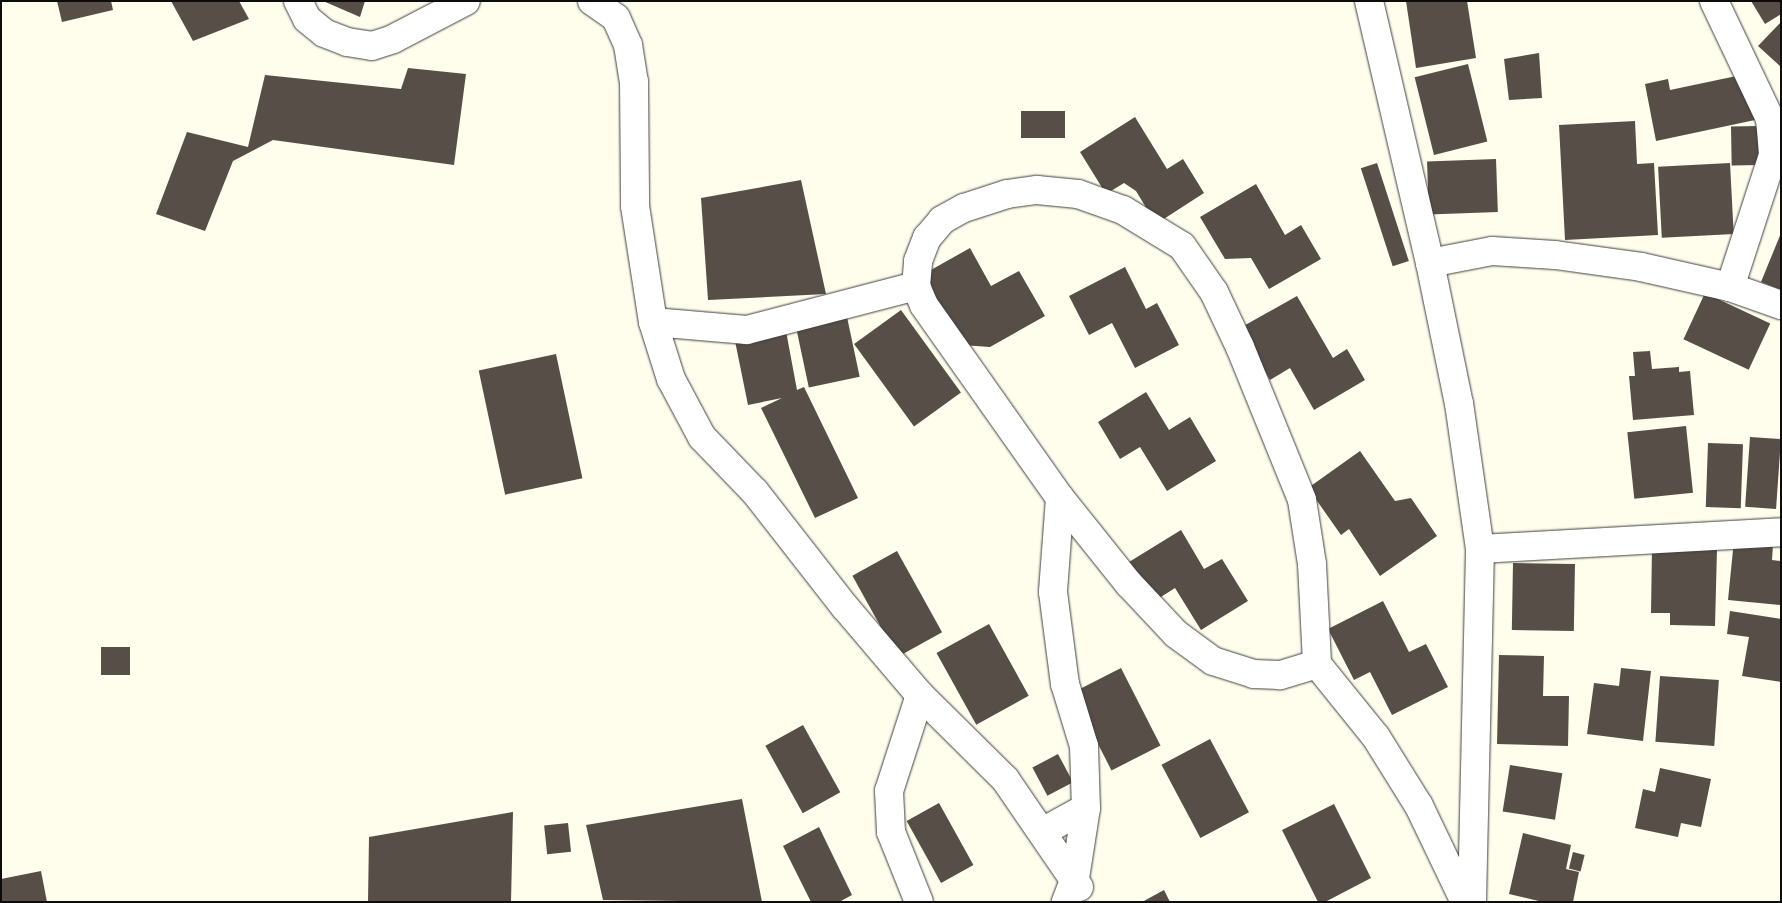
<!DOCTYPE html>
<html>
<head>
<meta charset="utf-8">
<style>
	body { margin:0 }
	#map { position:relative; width:1782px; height:903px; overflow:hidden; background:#fffdeb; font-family:"PT Serif",serif }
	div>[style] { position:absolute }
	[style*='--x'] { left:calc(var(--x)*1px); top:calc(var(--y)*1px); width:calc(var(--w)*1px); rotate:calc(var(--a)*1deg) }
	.building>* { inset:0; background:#564e47; transform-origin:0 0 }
	.roads { filter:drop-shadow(0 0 1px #3f3f3f) drop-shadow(0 0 1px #3f3f3f) }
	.minor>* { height:28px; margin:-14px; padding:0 14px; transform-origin:14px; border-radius:14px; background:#fff }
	span { translate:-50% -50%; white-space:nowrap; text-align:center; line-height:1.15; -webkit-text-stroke:5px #fff; paint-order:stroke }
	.frame { position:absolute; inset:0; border:2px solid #0c0c0c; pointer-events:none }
</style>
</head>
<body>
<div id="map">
	<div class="building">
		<i style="clip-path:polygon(57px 1px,111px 1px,113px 10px,62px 22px)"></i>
		<i style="clip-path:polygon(171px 1px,239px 1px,249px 19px,193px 41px)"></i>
		<i style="clip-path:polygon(323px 1px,365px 1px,360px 17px)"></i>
		<i style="clip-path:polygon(1406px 1px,1467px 1px,1476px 58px,1416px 68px)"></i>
		<i style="clip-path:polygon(1751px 1px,1781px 1px,1781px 14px,1765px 24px)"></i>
		<i style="clip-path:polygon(1781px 22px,1781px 67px,1758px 46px)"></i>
		<i style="clip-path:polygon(1539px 53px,1542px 98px,1509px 100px,1504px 59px)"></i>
		<i style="left:1468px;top:64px;width:80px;height:55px;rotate:76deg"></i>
		<i style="clip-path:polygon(408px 68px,466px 74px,454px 165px,273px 140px,233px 161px,205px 231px,156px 214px,187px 132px,248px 147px,265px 75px,401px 89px)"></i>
		<i style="clip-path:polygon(1746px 74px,1755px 120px,1656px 141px,1645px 84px,1668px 79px,1670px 90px)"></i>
		<i style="left:1021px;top:111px;width:44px;height:27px"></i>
		<i style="clip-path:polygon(1135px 117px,1167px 169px,1183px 159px,1204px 193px,1156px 224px,1136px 191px,1124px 183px,1106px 194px,1080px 152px)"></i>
		<i style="clip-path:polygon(1635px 121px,1637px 164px,1654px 163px,1658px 235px,1565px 240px,1559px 125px)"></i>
		<i style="left:1758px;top:126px;width:39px;height:27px;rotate:89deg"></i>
		<i style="left:1496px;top:159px;width:53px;height:69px;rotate:88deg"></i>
		<i style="left:1377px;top:163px;width:103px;height:17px;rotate:72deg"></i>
		<i style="left:1730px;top:163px;width:71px;height:72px;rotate:87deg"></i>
		<i style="clip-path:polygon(801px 180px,826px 294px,708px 300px,701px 198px)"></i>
		<i style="clip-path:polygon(1256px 184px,1285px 235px,1301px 225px,1321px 259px,1269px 289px,1251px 258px,1225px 259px,1200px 217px)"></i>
		<i style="clip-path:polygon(1781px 233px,1781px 290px,1761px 282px)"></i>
		<i style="clip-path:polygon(970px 248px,991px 286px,1019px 271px,1045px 316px,990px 347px,961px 345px,922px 275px)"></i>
		<i style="clip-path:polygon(1125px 267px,1146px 309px,1157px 303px,1179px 345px,1135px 368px,1112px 323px,1089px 335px,1069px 296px)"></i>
		<i style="left:1705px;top:293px;width:72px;height:51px;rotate:25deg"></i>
		<i style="clip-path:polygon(1297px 296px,1333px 358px,1347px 349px,1365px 380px,1314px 410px,1290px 368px,1270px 380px,1240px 328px)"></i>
		<i style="left:901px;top:310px;width:102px;height:58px;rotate:54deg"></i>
		<i style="left:847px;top:317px;width:61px;height:52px;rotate:78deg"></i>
		<i style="clip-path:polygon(786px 331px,797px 390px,804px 387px,858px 498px,815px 518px,761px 408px,782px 398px,748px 405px,735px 341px)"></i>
		<i style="clip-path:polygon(1650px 351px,1652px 369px,1679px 367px,1679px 372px,1690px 371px,1694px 415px,1633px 420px,1629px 376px,1635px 376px,1633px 352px)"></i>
		<i style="left:556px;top:354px;width:127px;height:79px;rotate:78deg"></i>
		<i style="clip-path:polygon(1146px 392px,1169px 430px,1190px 417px,1216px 461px,1167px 491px,1140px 447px,1120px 459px,1098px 422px)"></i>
		<i style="left:1686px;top:426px;width:67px;height:59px;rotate:84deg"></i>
		<i style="left:1750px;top:437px;width:31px;height:70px;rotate:4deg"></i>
		<i style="left:1708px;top:443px;width:35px;height:64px;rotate:2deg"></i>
		<i style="clip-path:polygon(1360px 451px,1395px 501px,1411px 498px,1437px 536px,1380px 576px,1349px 529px,1341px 535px,1308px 488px)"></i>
		<i style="clip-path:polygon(1181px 530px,1204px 569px,1222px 559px,1248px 601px,1201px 630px,1175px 588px,1153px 602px,1129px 562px)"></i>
		<i style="clip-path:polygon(1734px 540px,1773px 544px,1772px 560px,1781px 561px,1781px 605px,1728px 600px)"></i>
		<i style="clip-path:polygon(1652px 548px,1717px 549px,1715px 626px,1670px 625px,1670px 613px,1651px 613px)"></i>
		<i style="left:897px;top:551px;width:93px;height:51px;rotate:61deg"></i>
		<i style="left:1513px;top:563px;width:62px;height:67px;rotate:1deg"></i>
		<i style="clip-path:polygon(1383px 601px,1409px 652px,1426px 644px,1448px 687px,1392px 715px,1370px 672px,1354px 680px,1328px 629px)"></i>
		<i style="clip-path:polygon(1730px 611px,1781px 619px,1781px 682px,1742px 676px,1749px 637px,1727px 634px)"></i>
		<i style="left:989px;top:624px;width:82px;height:60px;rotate:61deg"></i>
		<i style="left:130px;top:647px;width:28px;height:29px;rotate:90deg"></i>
		<i style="clip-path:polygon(1499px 655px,1544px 656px,1543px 696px,1569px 696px,1568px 746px,1497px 744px)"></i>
		<i style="left:1121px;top:668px;width:87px;height:55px;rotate:63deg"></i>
		<i style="clip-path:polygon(1621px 668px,1651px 671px,1643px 741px,1587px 734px,1594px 683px,1619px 686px)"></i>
		<i style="left:1660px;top:676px;width:59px;height:66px;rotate:4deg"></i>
		<i style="left:803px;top:725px;width:77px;height:43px;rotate:61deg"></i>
		<i style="left:1210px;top:739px;width:83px;height:55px;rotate:62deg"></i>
		<i style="left:1058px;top:754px;width:32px;height:29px;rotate:62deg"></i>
		<i style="left:1510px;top:765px;width:53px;height:47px;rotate:9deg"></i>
		<i style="clip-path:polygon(1660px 768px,1711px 779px,1701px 827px,1681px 823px,1678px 837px,1635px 828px,1643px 789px,1655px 792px)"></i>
		<i style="clip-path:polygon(742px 799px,762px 902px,603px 900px,586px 825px)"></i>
		<i style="left:939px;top:803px;width:71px;height:37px;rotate:61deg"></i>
		<i style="clip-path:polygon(1334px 804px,1371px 878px,1325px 902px,1318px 902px,1282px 830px)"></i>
		<i style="clip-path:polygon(513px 812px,511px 902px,368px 902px,369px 837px)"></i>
		<i style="left:568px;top:823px;width:29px;height:24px;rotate:84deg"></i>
		<i style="clip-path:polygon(819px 827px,852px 895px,839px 902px,811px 902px,783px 846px)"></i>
		<i style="clip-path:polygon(1523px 833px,1571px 845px,1566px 869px,1579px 872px,1573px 902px,1543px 902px,1509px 894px)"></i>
		<i style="left:1573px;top:852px;width:12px;height:17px;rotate:14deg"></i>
		<i style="clip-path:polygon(41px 871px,47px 902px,1px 902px,1px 879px)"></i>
		<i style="clip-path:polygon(1164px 890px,1170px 902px,1142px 902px)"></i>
	</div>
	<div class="roads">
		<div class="minor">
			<i style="--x:298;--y:1;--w:20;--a:63"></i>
			<i style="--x:307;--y:19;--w:22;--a:39"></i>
			<i style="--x:324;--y:33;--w:25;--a:21"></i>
			<i style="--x:347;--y:42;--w:25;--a:9"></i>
			<i style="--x:372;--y:46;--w:22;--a:-18"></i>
			<i style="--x:393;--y:39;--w:82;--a:-27.5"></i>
			<i style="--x:592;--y:1;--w:29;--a:35"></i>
			<i style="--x:616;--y:18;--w:30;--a:66"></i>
			<i style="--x:628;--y:45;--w:36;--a:81"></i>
			<i style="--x:634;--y:81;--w:125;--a:89.5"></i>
			<i style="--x:635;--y:206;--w:117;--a:81.2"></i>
			<i style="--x:653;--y:322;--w:60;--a:72.5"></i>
			<i style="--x:671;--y:379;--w:66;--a:61.9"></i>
			<i style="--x:702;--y:437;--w:76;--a:46.1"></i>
			<i style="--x:755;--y:492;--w:146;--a:52"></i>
			<i style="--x:845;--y:607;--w:116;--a:49.6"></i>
			<i style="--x:920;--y:695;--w:101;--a:107.9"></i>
			<i style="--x:889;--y:791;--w:41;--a:87.2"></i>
			<i style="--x:891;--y:832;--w:75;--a:68.2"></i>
			<i style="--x:1369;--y:1;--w:269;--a:76.9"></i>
			<i style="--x:1714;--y:1;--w:131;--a:64.6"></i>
			<i style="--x:1770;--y:119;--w:36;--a:85"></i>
			<i style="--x:1773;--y:155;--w:139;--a:108"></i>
			<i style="--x:653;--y:322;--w:94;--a:4.9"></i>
			<i style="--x:747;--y:330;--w:175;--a:-14.6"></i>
			<i style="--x:1060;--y:498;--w:94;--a:94.3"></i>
			<i style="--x:1053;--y:592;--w:93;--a:82.6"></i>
			<i style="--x:1065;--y:684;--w:65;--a:73"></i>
			<i style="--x:1084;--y:746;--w:62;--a:88.2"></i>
			<i style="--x:1086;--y:808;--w:71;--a:98.9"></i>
			<i style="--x:1075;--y:878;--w:26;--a:111"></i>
			<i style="--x:1480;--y:549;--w:301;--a:-3.2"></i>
			<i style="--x:1317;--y:664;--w:39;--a:163"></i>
			<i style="--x:1280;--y:675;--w:26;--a:-178"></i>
			<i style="--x:1254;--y:674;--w:43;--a:-162.4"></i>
			<i style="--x:1213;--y:661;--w:46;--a:-143.9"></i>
			<i style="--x:1176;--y:634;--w:69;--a:-133.2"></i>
			<i style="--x:1129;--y:584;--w:110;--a:-128.7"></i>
			<i style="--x:1060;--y:498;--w:236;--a:-125.2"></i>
			<i style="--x:924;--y:305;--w:21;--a:-113"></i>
			<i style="--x:916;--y:286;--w:25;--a:-85"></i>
			<i style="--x:918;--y:261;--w:25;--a:-69"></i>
			<i style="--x:927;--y:238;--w:23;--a:-50"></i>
			<i style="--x:942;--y:220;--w:25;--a:-29"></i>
			<i style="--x:964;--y:208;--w:45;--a:-18"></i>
			<i style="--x:1007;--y:194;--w:30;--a:-8"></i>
			<i style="--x:1037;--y:190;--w:41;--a:5.6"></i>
			<i style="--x:1078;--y:194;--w:48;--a:19.6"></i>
			<i style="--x:1123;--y:210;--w:69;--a:31.4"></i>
			<i style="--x:1182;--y:246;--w:56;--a:55.2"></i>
			<i style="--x:1214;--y:292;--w:61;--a:64.7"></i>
			<i style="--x:1240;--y:347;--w:165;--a:67.9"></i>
			<i style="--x:1302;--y:500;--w:65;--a:81.1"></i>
			<i style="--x:1312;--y:564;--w:100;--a:87.1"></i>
			<i style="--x:1317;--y:664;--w:94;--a:51.1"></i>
			<i style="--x:1376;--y:737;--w:81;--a:58.1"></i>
			<i style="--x:1419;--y:806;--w:106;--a:64.4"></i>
			<i style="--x:920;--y:695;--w:120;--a:44.7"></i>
			<i style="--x:1005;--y:779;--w:131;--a:55.6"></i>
			<i style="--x:1042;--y:832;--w:50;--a:-28.6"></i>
			<i style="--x:1472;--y:902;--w:353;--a:-88.7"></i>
			<i style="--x:1480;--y:549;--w:147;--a:-98.2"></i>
			<i style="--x:1459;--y:404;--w:144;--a:-101.6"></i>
			<i style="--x:1430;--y:263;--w:63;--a:-11"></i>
			<i style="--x:1492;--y:251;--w:63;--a:3.6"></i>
			<i style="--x:1555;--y:255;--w:87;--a:7.9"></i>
			<i style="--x:1641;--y:267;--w:91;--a:12.7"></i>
			<i style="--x:1730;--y:287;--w:54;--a:19.4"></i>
		</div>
	</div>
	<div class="frame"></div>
</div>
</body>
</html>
